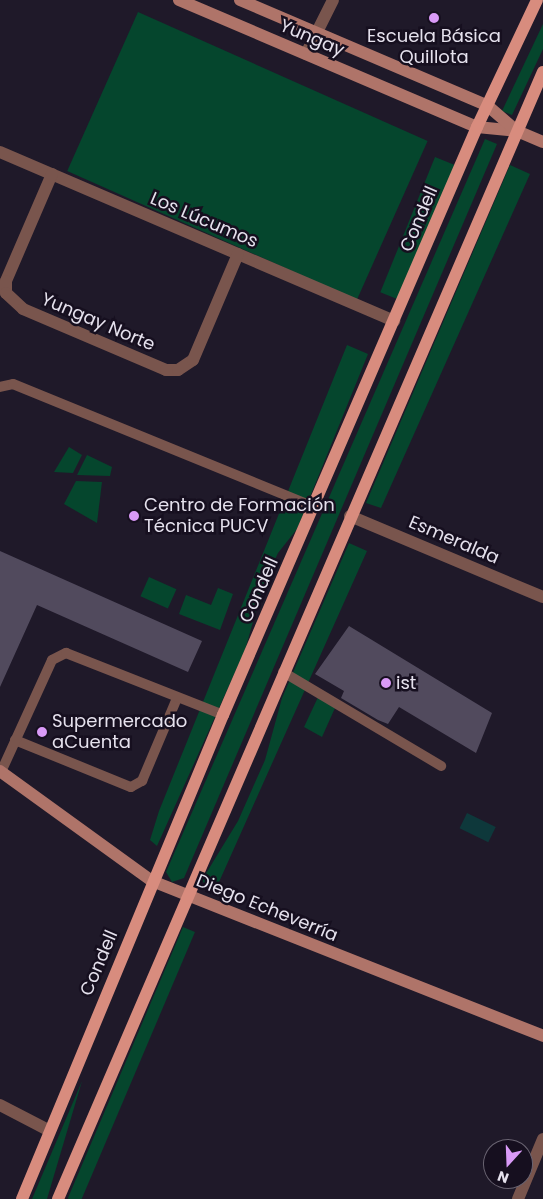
<!DOCTYPE html>
<html>
<head>
<meta charset="utf-8">
<style>
	body { margin:0 }
	#map { position:relative; width:543px; height:1199px; overflow:hidden; background:#1f1929; font-family:Poppins,sans-serif }
	div>[style] { position:absolute }
	[style*='--x'] { left:calc(var(--x)*1px); top:calc(var(--y)*1px); width:calc(var(--w)*1px); rotate:calc(var(--a)*1deg) }
	.green>* { inset:0; background:#05462d; transform-origin:0 0 }
	.water>* { inset:0; background:#0e383b; transform-origin:0 0 }
	.building>* { inset:0; background:#514a5d }
	.lane>* { height:10px; margin:-5px; padding:0 5px; transform-origin:5px; border-radius:5px; background:#79554d }
	.street>* { height:12px; margin:-6px; padding:0 6px; transform-origin:6px; border-radius:6px; background:#79554d }
	.secondary>* { height:12px; margin:-6px; padding:0 6px; transform-origin:6px; border-radius:6px; background:#af7469 }
	.primary>* { height:12px; margin:-6px; padding:0 6px; transform-origin:6px; border-radius:6px; background:#d88c7e }
	.dots>* { width:14px; height:14px; translate:-50% -50%; box-sizing:border-box; border:2px solid #160f1f; border-radius:50% }
	span { translate:-50% -50%; white-space:nowrap; text-align:center; line-height:1.15; -webkit-text-stroke:5px #160f1f; paint-order:stroke }
	.poi-label { font-size:18px; color:#e5e1ed }
	.left { translate:0 -50%; text-align:left }
	.street-label { font-size:18px; color:#e5e1ed }
	.north { position:absolute; left:483px; top:1139px; width:50px; height:50px; box-sizing:border-box; background:#160f1f; border:1px solid #696371; border-radius:50%; rotate:200deg; font-size:14px; font-weight:700; line-height:20px; text-align:center; color:#e5e1ed }
	.north::after { content:''; display:block; margin:auto; width:18px; height:22px; background:#d99af7; clip-path:polygon(50% 0,100% 100%,50% 72%,0 100%) }
</style>
</head>
<body>
<div id="map">
	<div class="green">
		<i style="left:138px;top:12px;width:317px;height:174px;rotate:24deg"></i>
		<i style="clip-path:polygon(543px 24px,543px 49px,512px 115px,502px 111px)"></i>
		<i style="clip-path:polygon(485px 139px,497px 144px,184px 878px,172px 882px,166px 872px)"></i>
		<i style="left:435px;top:157px;width:24px;height:146px;rotate:22deg"></i>
		<i style="clip-path:polygon(510px 165px,530px 174px,381px 508px,366px 503px)"></i>
		<i style="clip-path:polygon(347px 345px,368px 354px,297px 529px,278px 553px,264px 583px,245px 650px,157px 846px,150px 840px,159px 811px)"></i>
		<i style="clip-path:polygon(69px 447px,82px 455px,73px 473px,54px 472px)"></i>
		<i style="clip-path:polygon(87px 455px,112px 467px,110px 476px,77px 475px)"></i>
		<i style="clip-path:polygon(76px 481px,102px 482px,97px 523px,64px 504px)"></i>
		<i style="clip-path:polygon(349px 543px,367px 551px,215px 891px,207px 888px,202px 880px,238px 821px,265px 760px,282px 698px)"></i>
		<i style="left:149px;top:577px;width:30px;height:21px;rotate:24deg"></i>
		<i style="clip-path:polygon(218px 588px,233px 594px,220px 630px,179px 614px,186px 595px,211px 605px)"></i>
		<i style="clip-path:polygon(319px 695px,335px 708px,322px 737px,304px 727px)"></i>
		<i style="left:183px;top:927px;width:13px;height:295px;rotate:23deg"></i>
		<i style="clip-path:polygon(82px 1081px,47px 1199px,32px 1199px)"></i>
	</div>
	<div class="water">
		<i style="left:467px;top:813px;width:32px;height:17px;rotate:26deg"></i>
	</div>
	<div class="building">
		<i style="clip-path:polygon(0 551px,202px 641px,188px 672px,37px 605px,0 687px)"></i>
		<i style="clip-path:polygon(349px 626px,492px 713px,476px 753px,399px 707px,388px 724px,378px 720px,341px 698px,344px 691px,315px 674px)"></i>
	</div>
	<div class="lane">
		<i style="--x:0;--y:387;--w:13;--a:-13"></i>
		<i style="--x:13;--y:384;--w:325;--a:22.2"></i>
		<i style="--x:283;--y:672;--w:184;--a:30.7"></i>
		<i style="--x:15;--y:740;--w:125;--a:22.1"></i>
		<i style="--x:131;--y:787;--w:13;--a:-29"></i>
		<i style="--x:142;--y:781;--w:90;--a:-67.1"></i>
		<i style="--x:1;--y:772;--w:123;--a:-65.5"></i>
		<i style="--x:52;--y:660;--w:16;--a:-27"></i>
		<i style="--x:66;--y:653;--w:169;--a:21.5"></i>
	</div>
	<div class="street">
		<i style="--x:306;--y:54;--w:60;--a:-63.4"></i>
		<i style="--x:0;--y:152;--w:429;--a:23.2"></i>
		<i style="--x:52;--y:174;--w:116;--a:113.3"></i>
		<i style="--x:6;--y:281;--w:12;--a:90"></i>
		<i style="--x:6;--y:293;--w:23;--a:43"></i>
		<i style="--x:23;--y:309;--w:155;--a:23.1"></i>
		<i style="--x:166;--y:370;--w:12;--a:0"></i>
		<i style="--x:178;--y:370;--w:18;--a:-34"></i>
		<i style="--x:193;--y:360;--w:115;--a:-67"></i>
		<i style="--x:350;--y:516;--w:209;--a:22.8"></i>
		<i style="--x:0;--y:1105;--w:54;--a:27.5"></i>
		<i style="--x:518;--y:1199;--w:65;--a:-67.4"></i>
	</div>
	<div class="secondary">
		<i style="--x:179;--y:0;--w:324;--a:23.1"></i>
		<i style="--x:477;--y:127;--w:40;--a:5.7"></i>
		<i style="--x:240;--y:0;--w:270;--a:23.1"></i>
		<i style="--x:488;--y:106;--w:38;--a:41"></i>
		<i style="--x:517;--y:131;--w:28;--a:23"></i>
		<i style="--x:0;--y:771;--w:188;--a:35.9"></i>
		<i style="--x:152;--y:881;--w:421;--a:21.6"></i>
	</div>
	<div class="primary">
		<i style="--x:22;--y:1199;--w:524;--a:-67.45"></i>
		<i style="--x:223;--y:715;--w:641;--a:-66.64"></i>
		<i style="--x:477;--y:127;--w:140;--a:-64.7"></i>
		<i style="--x:58;--y:1199;--w:1227;--a:-66.72"></i>
	</div>
	<div class="dots">
		<i style="left:434px;top:18px;background:#d99af7"></i>
		<i style="left:134px;top:516px;background:#d99af7"></i>
		<i style="left:386px;top:683px;background:#d99af7"></i>
		<i style="left:42px;top:732px;background:#d99af7"></i>
	</div>
	<div class="poi-label">
		<span style="left:434px;top:47px">Escuela Básica<br>Quillota</span>
		<span class="left" style="left:144px;top:516px">Centro de Formación<br>Técnica PUCV</span>
		<span class="left" style="left:396px;top:683px">ist</span>
		<span class="left" style="left:52px;top:732px">Supermercado<br>aCuenta</span>
	</div>
	<div class="street-label">
		<span style="left:312px;top:38px;rotate:23deg">Yungay</span>
		<span style="left:419px;top:219px;rotate:-67deg">Condell</span>
		<span style="left:204px;top:220px;rotate:23deg">Los Lúcumos</span>
		<span style="left:98px;top:322px;rotate:23deg">Yungay Norte</span>
		<span style="left:454px;top:540px;rotate:23deg">Esmeralda</span>
		<span style="left:259px;top:590px;rotate:-66deg">Condell</span>
		<span style="left:267px;top:908px;rotate:22deg">Diego Echeverría</span>
		<span style="left:99px;top:963px;rotate:-67deg">Condell</span>
	</div>
	<div class="north">N</div>
</div>
</body>
</html>
